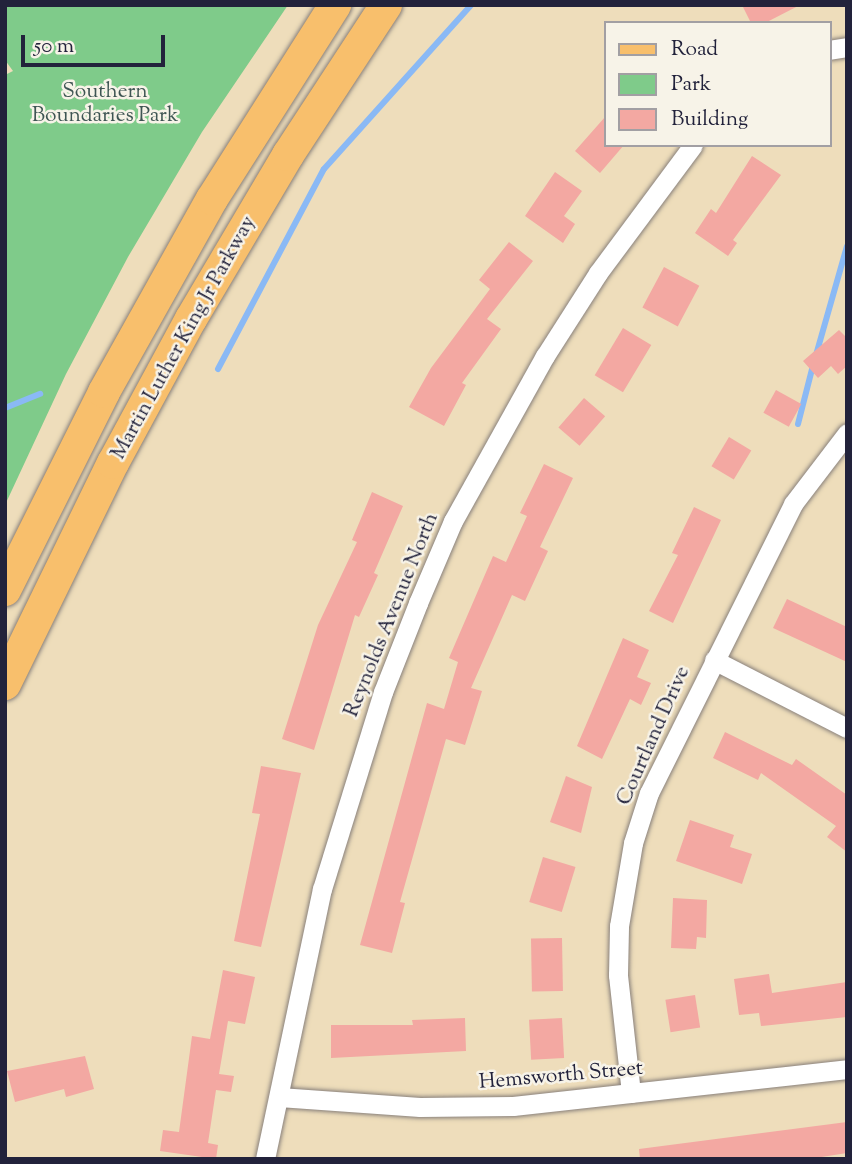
<!DOCTYPE html>
<html>
<head>
<meta charset="utf-8">
<style>
	body { margin:0 }
	#map { position:relative; width:852px; height:1164px; overflow:hidden; background:#edb; font-family:"Sorts Mill Goudy",serif }
	div>[style] { position:absolute }
	[style*='--x'] { left:calc(var(--x)*1px); top:calc(var(--y)*1px); width:calc(var(--w)*1px); rotate:calc(var(--a)*1deg) }
	.green>* { inset:0; background:#7fcb8a }
	.stream>* { height:6px; margin:-3px; padding:0 3px; transform-origin:3px; border-radius:3px; background:#8ab9f5 }
	.building>* { inset:0; background:#f3a8a2; transform-origin:0 0 }
	.roads { filter:drop-shadow(0 0 2px #88807b) drop-shadow(0 0 2px #88807b) }
	.minor>* { height:19px; margin:-9.5px; padding:0 9.5px; transform-origin:9.5px; border-radius:9.5px; background:#fff }
	.primary>* { height:32px; margin:-16px; padding:0 16px; transform-origin:16px; border-radius:16px; background:#f8bf6c }
	span { translate:-50% -50%; white-space:nowrap; text-align:center; line-height:1.15; -webkit-text-stroke:5px #f7f3e8; paint-order:stroke }
	.park-label { font-size:21px; color:#3e5553 }
	.street-label { font-size:21px; color:#22223b }
	.frame { position:absolute; inset:0; border:7px solid #22223b; pointer-events:none }
	.legend { position:absolute; left:604px; top:21px; width:228px; height:126px; box-sizing:border-box; background:#f7f3e8; border:2px solid #a29fa3; margin:0; padding:9px 12px; list-style:none; font-size:21px; color:#22223b }
	.legend li { display:flex; align-items:center; gap:14px; height:35px }
	.legend b { width:35px; border:2px solid #a29fa3 }
	.scale { position:absolute; left:21px; top:35px; width:144px; height:32px; box-sizing:border-box; border:4px solid #22223b; border-top:0; padding-left:9px; font-size:21px; line-height:24px; white-space:nowrap; color:#22223b; -webkit-text-stroke:5px #f7f3e8; paint-order:stroke }
</style>
</head>
<body>
<div id="map">
	<div class="green">
		<i style="clip-path:polygon(5px 5px,288px 5px,202px 132px,128px 257px,66px 374px,5px 505px,5px 75px,13px 71px,5px 60px)"></i>
	</div>
	<div class="stream">
		<i style="--x:816;--y:355;--w:113;--a:-74.1"></i>
		<i style="--x:218;--y:369;--w:226;--a:-62.1"></i>
		<i style="--x:324;--y:169;--w:220;--a:-48.1"></i>
		<i style="--x:5;--y:408;--w:38;--a:-22"></i>
		<i style="--x:798;--y:424;--w:61;--a:-75.7"></i>
	</div>
	<div class="building">
		<i style="clip-path:polygon(742px 5px,800px 5px,765px 23px,751px 23px)"></i>
		<i style="clip-path:polygon(605px 117px,605px 145px,624px 145px,600px 173px,575px 151px)"></i>
		<i style="clip-path:polygon(752px 156px,781px 175px,733px 240px,737px 243px,728px 256px,695px 233px,711px 209px,716px 213px)"></i>
		<i style="clip-path:polygon(555px 172px,582px 191px,564px 216px,575px 224px,563px 243px,525px 216px)"></i>
		<i style="clip-path:polygon(509px 242px,533px 261px,487px 319px,501px 329px,462px 383px,466px 385px,444px 426px,409px 407px,431px 368px,490px 289px,479px 280px)"></i>
		<i style="left:664px;top:267px;width:40px;height:46px;rotate:28deg"></i>
		<i style="left:623px;top:328px;width:33px;height:55px;rotate:31deg"></i>
		<i style="clip-path:polygon(839px 330px,847px 338px,847px 366px,838px 374px,831px 366px,818px 378px,803px 361px)"></i>
		<i style="left:776px;top:390px;width:29px;height:26px;rotate:29deg"></i>
		<i style="left:584px;top:398px;width:28px;height:39px;rotate:41deg"></i>
		<i style="left:729px;top:437px;width:26px;height:34px;rotate:31deg"></i>
		<i style="clip-path:polygon(544px 464px,573px 478px,540px 547px,548px 551px,525px 601px,512px 595px,471px 688px,482px 691px,465px 745px,446px 739px,400px 902px,405px 903px,392px 953px,360px 945px,427px 703px,444px 709px,458px 662px,449px 658px,493px 556px,506px 562px,527px 516px,520px 513px)"></i>
		<i style="clip-path:polygon(372px 492px,403px 506px,374px 573px,378px 575px,359px 617px,355px 615px,314px 750px,282px 739px,318px 625px,357px 542px,352px 540px)"></i>
		<i style="clip-path:polygon(694px 507px,721px 520px,673px 623px,649px 611px,678px 555px,672px 553px)"></i>
		<i style="clip-path:polygon(787px 599px,847px 627px,847px 662px,773px 628px)"></i>
		<i style="clip-path:polygon(623px 638px,649px 650px,637px 677px,651px 683px,641px 705px,630px 699px,602px 759px,577px 746px)"></i>
		<i style="clip-path:polygon(725px 732px,792px 765px,796px 759px,847px 795px,847px 852px,827px 837px,836px 826px,761px 773px,758px 780px,713px 758px)"></i>
		<i style="clip-path:polygon(261px 766px,301px 773px,261px 947px,234px 941px,260px 814px,252px 813px)"></i>
		<i style="clip-path:polygon(566px 776px,592px 787px,581px 833px,550px 822px)"></i>
		<i style="clip-path:polygon(690px 820px,734px 835px,730px 847px,752px 854px,742px 884px,676px 861px)"></i>
		<i style="left:543px;top:857px;width:34px;height:47px;rotate:17deg"></i>
		<i style="clip-path:polygon(673px 898px,707px 900px,706px 938px,697px 937px,696px 949px,671px 948px)"></i>
		<i style="left:562px;top:938px;width:53px;height:31px;rotate:89deg"></i>
		<i style="clip-path:polygon(223px 970px,255px 977px,245px 1024px,228px 1021px,219px 1074px,234px 1076px,231px 1092px,216px 1090px,208px 1143px,218px 1145px,216px 1159px,160px 1151px,163px 1130px,179px 1132px,192px 1036px,210px 1039px)"></i>
		<i style="clip-path:polygon(769px 974px,772px 993px,847px 982px,847px 1017px,761px 1026px,759px 1013px,739px 1015px,734px 979px)"></i>
		<i style="left:695px;top:995px;width:33px;height:30px;rotate:81deg"></i>
		<i style="clip-path:polygon(465px 1018px,466px 1051px,331px 1058px,331px 1025px,413px 1025px,412px 1020px)"></i>
		<i style="left:562px;top:1018px;width:40px;height:33px;rotate:87deg"></i>
		<i style="clip-path:polygon(85px 1056px,94px 1089px,66px 1097px,64px 1089px,15px 1102px,7px 1071px)"></i>
		<i style="clip-path:polygon(847px 1122px,847px 1153px,809px 1159px,640px 1159px,639px 1149px)"></i>
	</div>
	<div class="roads">
		<div class="minor">
			<i style="--x:829;--y:50;--w:18;--a:-9"></i>
			<i style="--x:714;--y:660;--w:149;--a:27.1"></i>
			<i style="--x:631;--y:1093;--w:119;--a:-96.3"></i>
			<i style="--x:618;--y:975;--w:49;--a:-88.8"></i>
			<i style="--x:619;--y:926;--w:84;--a:-80.4"></i>
			<i style="--x:633;--y:843;--w:52;--a:-72.3"></i>
			<i style="--x:649;--y:793;--w:323;--a:-63.5"></i>
			<i style="--x:793;--y:504;--w:89;--a:-52.7"></i>
			<i style="--x:279;--y:1097;--w:141;--a:4.1"></i>
			<i style="--x:420;--y:1107;--w:93;--a:-0.6"></i>
			<i style="--x:513;--y:1106;--w:336;--a:-6.3"></i>
			<i style="--x:265;--y:1159;--w:276;--a:-78.1"></i>
			<i style="--x:322;--y:889;--w:206;--a:-72.8"></i>
			<i style="--x:383;--y:692;--w:96;--a:-68.5"></i>
			<i style="--x:418;--y:603;--w:89;--a:-66.9"></i>
			<i style="--x:453;--y:521;--w:189;--a:-60.9"></i>
			<i style="--x:545;--y:356;--w:98;--a:-57.4"></i>
			<i style="--x:598;--y:273;--w:159;--a:-53.4"></i>
		</div>
		<div class="primary">
			<i style="--x:5;--y:590;--w:221;--a:-63.4"></i>
			<i style="--x:104;--y:392;--w:221;--a:-60.8"></i>
			<i style="--x:212;--y:199;--w:230;--a:-57.6"></i>
			<i style="--x:5;--y:684;--w:246;--a:-64"></i>
			<i style="--x:113;--y:463;--w:164;--a:-61.6"></i>
			<i style="--x:191;--y:319;--w:191;--a:-59.4"></i>
			<i style="--x:288;--y:155;--w:179;--a:-56.8"></i>
		</div>
	</div>
	<div class="park-label">
		<span style="left:105px;top:104px">Southern<br>Boundaries Park</span>
	</div>
	<div class="street-label">
		<span style="left:184px;top:338px;rotate:-61deg">Martin Luther King Jr Parkway</span>
		<span style="left:392px;top:615px;rotate:-68deg">Reynolds Avenue North</span>
		<span style="left:654px;top:736px;rotate:-66deg">Courtland Drive</span>
		<span style="left:561px;top:1076px;rotate:-5deg">Hemsworth Street</span>
	</div>
	<div class="frame"></div>
	<ul class="legend">
	<li><b style="height:9px;background:#f8bf6c"></b>Road</li>
	<li><b style="height:19px;background:#7fcb8a"></b>Park</li>
	<li><b style="height:19px;background:#f3a8a2"></b>Building</li>
	</ul>
	<div class="scale">50 m</div>
</div>
</body>
</html>
